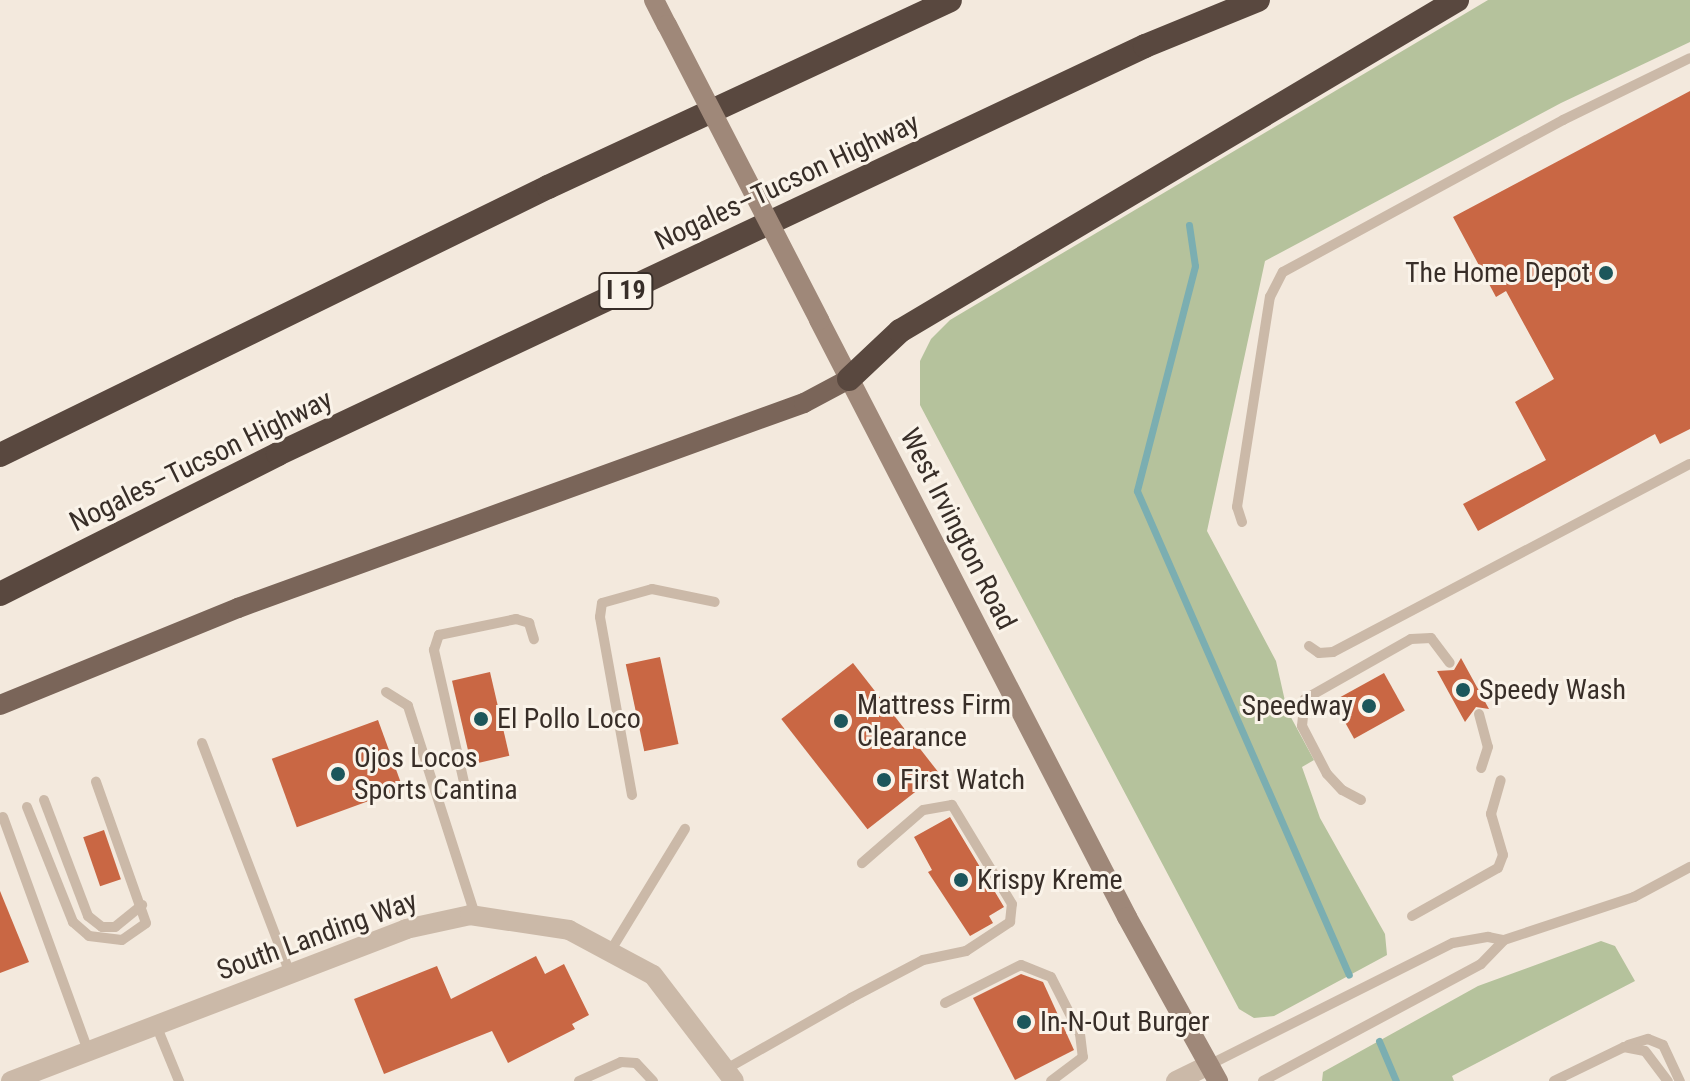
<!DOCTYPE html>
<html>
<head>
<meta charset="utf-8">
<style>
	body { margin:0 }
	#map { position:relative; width:1690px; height:1081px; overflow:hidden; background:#f3e9dd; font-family:"Roboto Condensed",sans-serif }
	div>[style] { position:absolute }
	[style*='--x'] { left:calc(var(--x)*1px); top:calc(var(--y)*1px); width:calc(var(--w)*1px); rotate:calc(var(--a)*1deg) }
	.green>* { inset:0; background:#b5c29c }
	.stream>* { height:7px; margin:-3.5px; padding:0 3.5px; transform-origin:3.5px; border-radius:3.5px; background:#7baeb1 }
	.building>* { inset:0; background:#c96744; transform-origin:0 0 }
	.lane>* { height:10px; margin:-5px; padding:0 5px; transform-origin:5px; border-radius:5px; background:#cbb9a8 }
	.street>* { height:20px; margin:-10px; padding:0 10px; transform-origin:10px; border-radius:10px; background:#cbb9a8 }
	.secondary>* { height:20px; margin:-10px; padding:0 10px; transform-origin:10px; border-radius:10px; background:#9f8879 }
	.primary>* { height:20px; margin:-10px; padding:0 10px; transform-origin:10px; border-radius:10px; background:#7a6559 }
	.highway>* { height:24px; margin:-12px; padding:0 12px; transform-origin:12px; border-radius:12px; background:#59483f }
	.secondary-bridge>* { height:20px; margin:-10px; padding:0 10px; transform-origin:10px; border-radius:10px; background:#9f8879 }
	.dots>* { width:22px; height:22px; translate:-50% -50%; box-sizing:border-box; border:4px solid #faf3e9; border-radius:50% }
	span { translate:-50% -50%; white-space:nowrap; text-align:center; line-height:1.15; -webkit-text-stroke:6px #faf3e9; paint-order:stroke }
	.shield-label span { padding:2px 6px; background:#faf3e9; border:2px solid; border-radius:6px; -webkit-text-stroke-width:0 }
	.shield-label { font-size:26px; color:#382e28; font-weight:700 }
	.street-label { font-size:28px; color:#382e28 }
	.poi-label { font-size:28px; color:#382e28 }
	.right { translate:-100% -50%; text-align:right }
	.left { translate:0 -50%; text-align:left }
</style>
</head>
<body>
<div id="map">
	<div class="green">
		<i style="clip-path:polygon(1488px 0,1690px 0,1690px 42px,1561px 103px,1265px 261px,1207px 531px,1276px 661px,1287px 710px,1314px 760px,1302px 767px,1320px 818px,1385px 934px,1387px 955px,1274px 1016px,1254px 1018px,1239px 1009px,920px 405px,920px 361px,931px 339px,950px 320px)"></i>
		<i style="clip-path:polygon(1601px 941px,1615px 946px,1635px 981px,1452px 1076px,1454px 1081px,1322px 1081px,1323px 1072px,1478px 986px)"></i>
	</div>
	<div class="stream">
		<i style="--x:1189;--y:225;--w:41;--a:81.7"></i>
		<i style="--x:1195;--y:266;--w:232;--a:104.5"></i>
		<i style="--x:1137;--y:491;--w:528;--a:66.35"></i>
		<i style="--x:1379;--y:1041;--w:43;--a:67"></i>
	</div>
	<div class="building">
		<i style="clip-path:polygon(1690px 91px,1690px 429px,1660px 444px,1655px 434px,1478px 531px,1463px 504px,1546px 460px,1515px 402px,1554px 379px,1506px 291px,1496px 297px,1453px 217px)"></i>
		<i style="left:660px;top:657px;width:89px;height:35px;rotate:78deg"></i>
		<i style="clip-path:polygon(1461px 658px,1489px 709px,1476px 707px,1465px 722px,1437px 671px,1454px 670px)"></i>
		<i style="left:853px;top:663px;width:140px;height:91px;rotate:52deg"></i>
		<i style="left:490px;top:672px;width:86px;height:39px;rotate:77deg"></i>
		<i style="left:1384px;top:673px;width:43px;height:58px;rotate:61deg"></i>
		<i style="left:378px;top:720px;width:73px;height:113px;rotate:70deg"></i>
		<i style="clip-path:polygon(950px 817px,1004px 907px,989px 916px,993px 923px,970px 936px,928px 872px,932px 870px,914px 837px)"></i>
		<i style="left:104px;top:830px;width:52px;height:22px;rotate:71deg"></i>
		<i style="clip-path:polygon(0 891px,29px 962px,0 973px)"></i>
		<i style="clip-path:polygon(536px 956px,545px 974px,564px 964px,589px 1015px,572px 1024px,575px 1029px,508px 1063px,492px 1031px,384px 1074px,354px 999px,437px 966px,451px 999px)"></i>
		<i style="clip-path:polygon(1021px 974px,1043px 982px,1074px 1050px,1015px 1080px,973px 998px)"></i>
	</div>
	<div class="lane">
		<i style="--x:1242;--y:522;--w:16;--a:-108"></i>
		<i style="--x:1237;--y:507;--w:213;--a:-81.1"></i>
		<i style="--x:1270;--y:297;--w:28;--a:-63"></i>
		<i style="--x:1283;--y:272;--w:319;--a:-28.5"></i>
		<i style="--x:1563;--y:120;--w:141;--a:-26"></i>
		<i style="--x:1309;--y:646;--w:12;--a:35"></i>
		<i style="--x:1319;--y:653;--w:14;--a:-4"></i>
		<i style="--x:1333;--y:652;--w:403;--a:-27.8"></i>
		<i style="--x:386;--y:692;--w:26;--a:32"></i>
		<i style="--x:408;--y:706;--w:219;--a:72.2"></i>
		<i style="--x:1479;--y:714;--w:34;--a:75"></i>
		<i style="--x:1488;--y:747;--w:22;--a:108"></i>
		<i style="--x:202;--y:743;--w:246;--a:69.1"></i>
		<i style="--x:466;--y:791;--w:145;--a:-102.8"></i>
		<i style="--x:434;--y:650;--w:16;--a:-72"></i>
		<i style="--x:439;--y:635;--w:79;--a:-11.7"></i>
		<i style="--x:516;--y:619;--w:14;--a:17"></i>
		<i style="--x:529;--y:623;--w:17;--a:73"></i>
		<i style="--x:632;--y:795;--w:181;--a:-100.2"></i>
		<i style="--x:600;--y:617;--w:14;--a:-82"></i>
		<i style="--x:602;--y:603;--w:52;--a:-15.6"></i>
		<i style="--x:652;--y:589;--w:64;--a:11.7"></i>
		<i style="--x:44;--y:800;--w:124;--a:69.2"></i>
		<i style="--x:88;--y:916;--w:18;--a:38"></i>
		<i style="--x:102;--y:927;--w:13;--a:0"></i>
		<i style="--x:115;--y:927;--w:35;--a:-39"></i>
		<i style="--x:1361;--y:800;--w:21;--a:-152"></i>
		<i style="--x:1342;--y:790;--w:22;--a:-133"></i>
		<i style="--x:1327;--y:774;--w:54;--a:-117.5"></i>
		<i style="--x:1302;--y:726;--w:27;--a:-84"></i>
		<i style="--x:1305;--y:699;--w:122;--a:-29.5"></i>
		<i style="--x:1411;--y:639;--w:20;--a:-3"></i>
		<i style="--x:1431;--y:638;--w:31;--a:53"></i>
		<i style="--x:27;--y:807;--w:124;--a:68.2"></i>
		<i style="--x:73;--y:922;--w:21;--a:41"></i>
		<i style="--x:89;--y:936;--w:33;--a:7"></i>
		<i style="--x:122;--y:940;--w:29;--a:-35"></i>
		<i style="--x:146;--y:923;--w:150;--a:-109.5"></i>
		<i style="--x:3;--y:817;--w:249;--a:70"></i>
		<i style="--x:1412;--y:916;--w:98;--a:-29.2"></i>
		<i style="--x:1498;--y:868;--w:14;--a:-69"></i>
		<i style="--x:1503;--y:855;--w:43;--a:-106.3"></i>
		<i style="--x:1491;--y:814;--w:35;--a:-74"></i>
		<i style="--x:611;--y:950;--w:142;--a:-58.6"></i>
		<i style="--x:945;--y:1003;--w:85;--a:-26.6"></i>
		<i style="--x:1021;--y:965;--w:32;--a:22"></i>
		<i style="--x:1051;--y:977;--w:64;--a:63"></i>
		<i style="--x:1080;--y:1034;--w:23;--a:83"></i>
		<i style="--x:1083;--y:1057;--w:40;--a:143"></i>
		<i style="--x:156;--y:1025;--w:61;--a:67.7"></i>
		<i style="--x:1628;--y:1045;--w:21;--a:-17"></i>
		<i style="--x:1648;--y:1039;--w:16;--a:22"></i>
		<i style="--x:1663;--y:1045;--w:40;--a:65"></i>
		<i style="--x:1209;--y:1065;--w:273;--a:-26.6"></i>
		<i style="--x:1453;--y:943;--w:36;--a:-10"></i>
		<i style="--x:1488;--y:937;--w:16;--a:11"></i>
		<i style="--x:728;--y:1068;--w:142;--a:-29.6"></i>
		<i style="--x:851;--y:998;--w:81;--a:-27.8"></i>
		<i style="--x:923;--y:960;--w:44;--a:-11.8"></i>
		<i style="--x:966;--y:951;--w:53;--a:-33.4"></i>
		<i style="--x:1010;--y:922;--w:18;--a:-84"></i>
		<i style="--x:1012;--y:904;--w:116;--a:-121.2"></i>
		<i style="--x:952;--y:805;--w:29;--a:170"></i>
		<i style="--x:923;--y:810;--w:81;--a:139"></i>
		<i style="--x:579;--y:1081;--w:46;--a:-24.3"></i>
		<i style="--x:621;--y:1062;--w:15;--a:4"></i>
		<i style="--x:636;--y:1063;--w:25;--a:47"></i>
		<i style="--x:1263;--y:1081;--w:247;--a:-28.2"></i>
		<i style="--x:1481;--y:964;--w:33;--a:-46"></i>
		<i style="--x:1504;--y:940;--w:137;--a:-18.3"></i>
		<i style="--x:1634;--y:897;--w:64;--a:-28.2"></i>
		<i style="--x:1554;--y:1081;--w:78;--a:-25.9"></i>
		<i style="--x:1624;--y:1047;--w:21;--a:11"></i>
		<i style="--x:1645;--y:1051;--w:38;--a:53"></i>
	</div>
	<div class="street">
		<i style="--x:11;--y:1081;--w:423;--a:-21"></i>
		<i style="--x:406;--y:929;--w:66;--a:-12.3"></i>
		<i style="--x:470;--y:915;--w:100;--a:8.6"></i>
		<i style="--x:569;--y:930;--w:95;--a:28.2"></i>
		<i style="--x:653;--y:975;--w:133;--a:52.6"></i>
		<i style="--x:1176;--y:1081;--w:37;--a:-26"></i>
	</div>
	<div class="secondary">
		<i style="--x:654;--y:0;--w:28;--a:63"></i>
		<i style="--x:819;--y:320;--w:672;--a:62.71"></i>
		<i style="--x:1127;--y:917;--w:188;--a:61"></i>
	</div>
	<div class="primary">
		<i style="--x:0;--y:705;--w:257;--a:-22.2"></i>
		<i style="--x:238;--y:608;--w:602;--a:-19.91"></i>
		<i style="--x:804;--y:403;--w:51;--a:-28.1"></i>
	</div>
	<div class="highway">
		<i style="--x:849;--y:379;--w:70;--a:-43.3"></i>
		<i style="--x:900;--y:331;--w:648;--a:-30.72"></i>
		<i style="--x:0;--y:455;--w:610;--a:-26.06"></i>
		<i style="--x:548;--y:187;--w:443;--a:-24.9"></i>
		<i style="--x:0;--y:594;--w:311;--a:-26.7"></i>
		<i style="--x:278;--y:454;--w:958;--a:-25.2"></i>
		<i style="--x:1145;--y:46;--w:122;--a:-22.2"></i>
	</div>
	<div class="secondary-bridge">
		<i style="--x:667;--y:25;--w:332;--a:62.7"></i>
	</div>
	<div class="dots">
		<i style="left:1606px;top:273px;background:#1d565b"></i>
		<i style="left:1463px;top:690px;background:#1d565b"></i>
		<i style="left:1369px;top:706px;background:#1d565b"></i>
		<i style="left:481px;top:719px;background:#1d565b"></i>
		<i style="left:841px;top:721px;background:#1d565b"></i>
		<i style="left:338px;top:774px;background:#1d565b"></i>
		<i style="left:884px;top:780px;background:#1d565b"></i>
		<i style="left:961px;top:880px;background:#1d565b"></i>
		<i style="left:1024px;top:1022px;background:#1d565b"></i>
	</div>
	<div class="shield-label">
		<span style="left:626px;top:291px">I 19</span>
	</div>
	<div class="street-label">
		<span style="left:787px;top:182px;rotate:-25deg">Nogales–Tucson Highway</span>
		<span style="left:201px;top:461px;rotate:-26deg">Nogales–Tucson Highway</span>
		<span style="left:958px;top:529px;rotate:63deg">West Irvington Road</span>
		<span style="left:317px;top:936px;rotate:-20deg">South Landing Way</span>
	</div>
	<div class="poi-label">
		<span class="right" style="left:1590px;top:273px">The Home Depot</span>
		<span class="left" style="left:1479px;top:690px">Speedy Wash</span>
		<span class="left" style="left:857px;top:721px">Mattress Firm<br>Clearance</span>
		<span class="right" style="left:1353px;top:706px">Speedway</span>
		<span class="left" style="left:497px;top:719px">El Pollo Loco</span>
		<span class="left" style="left:354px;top:774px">Ojos Locos<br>Sports Cantina</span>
		<span class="left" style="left:900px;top:780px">First Watch</span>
		<span class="left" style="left:977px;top:880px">Krispy Kreme</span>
		<span class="left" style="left:1040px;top:1022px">In-N-Out Burger</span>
	</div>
</div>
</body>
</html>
